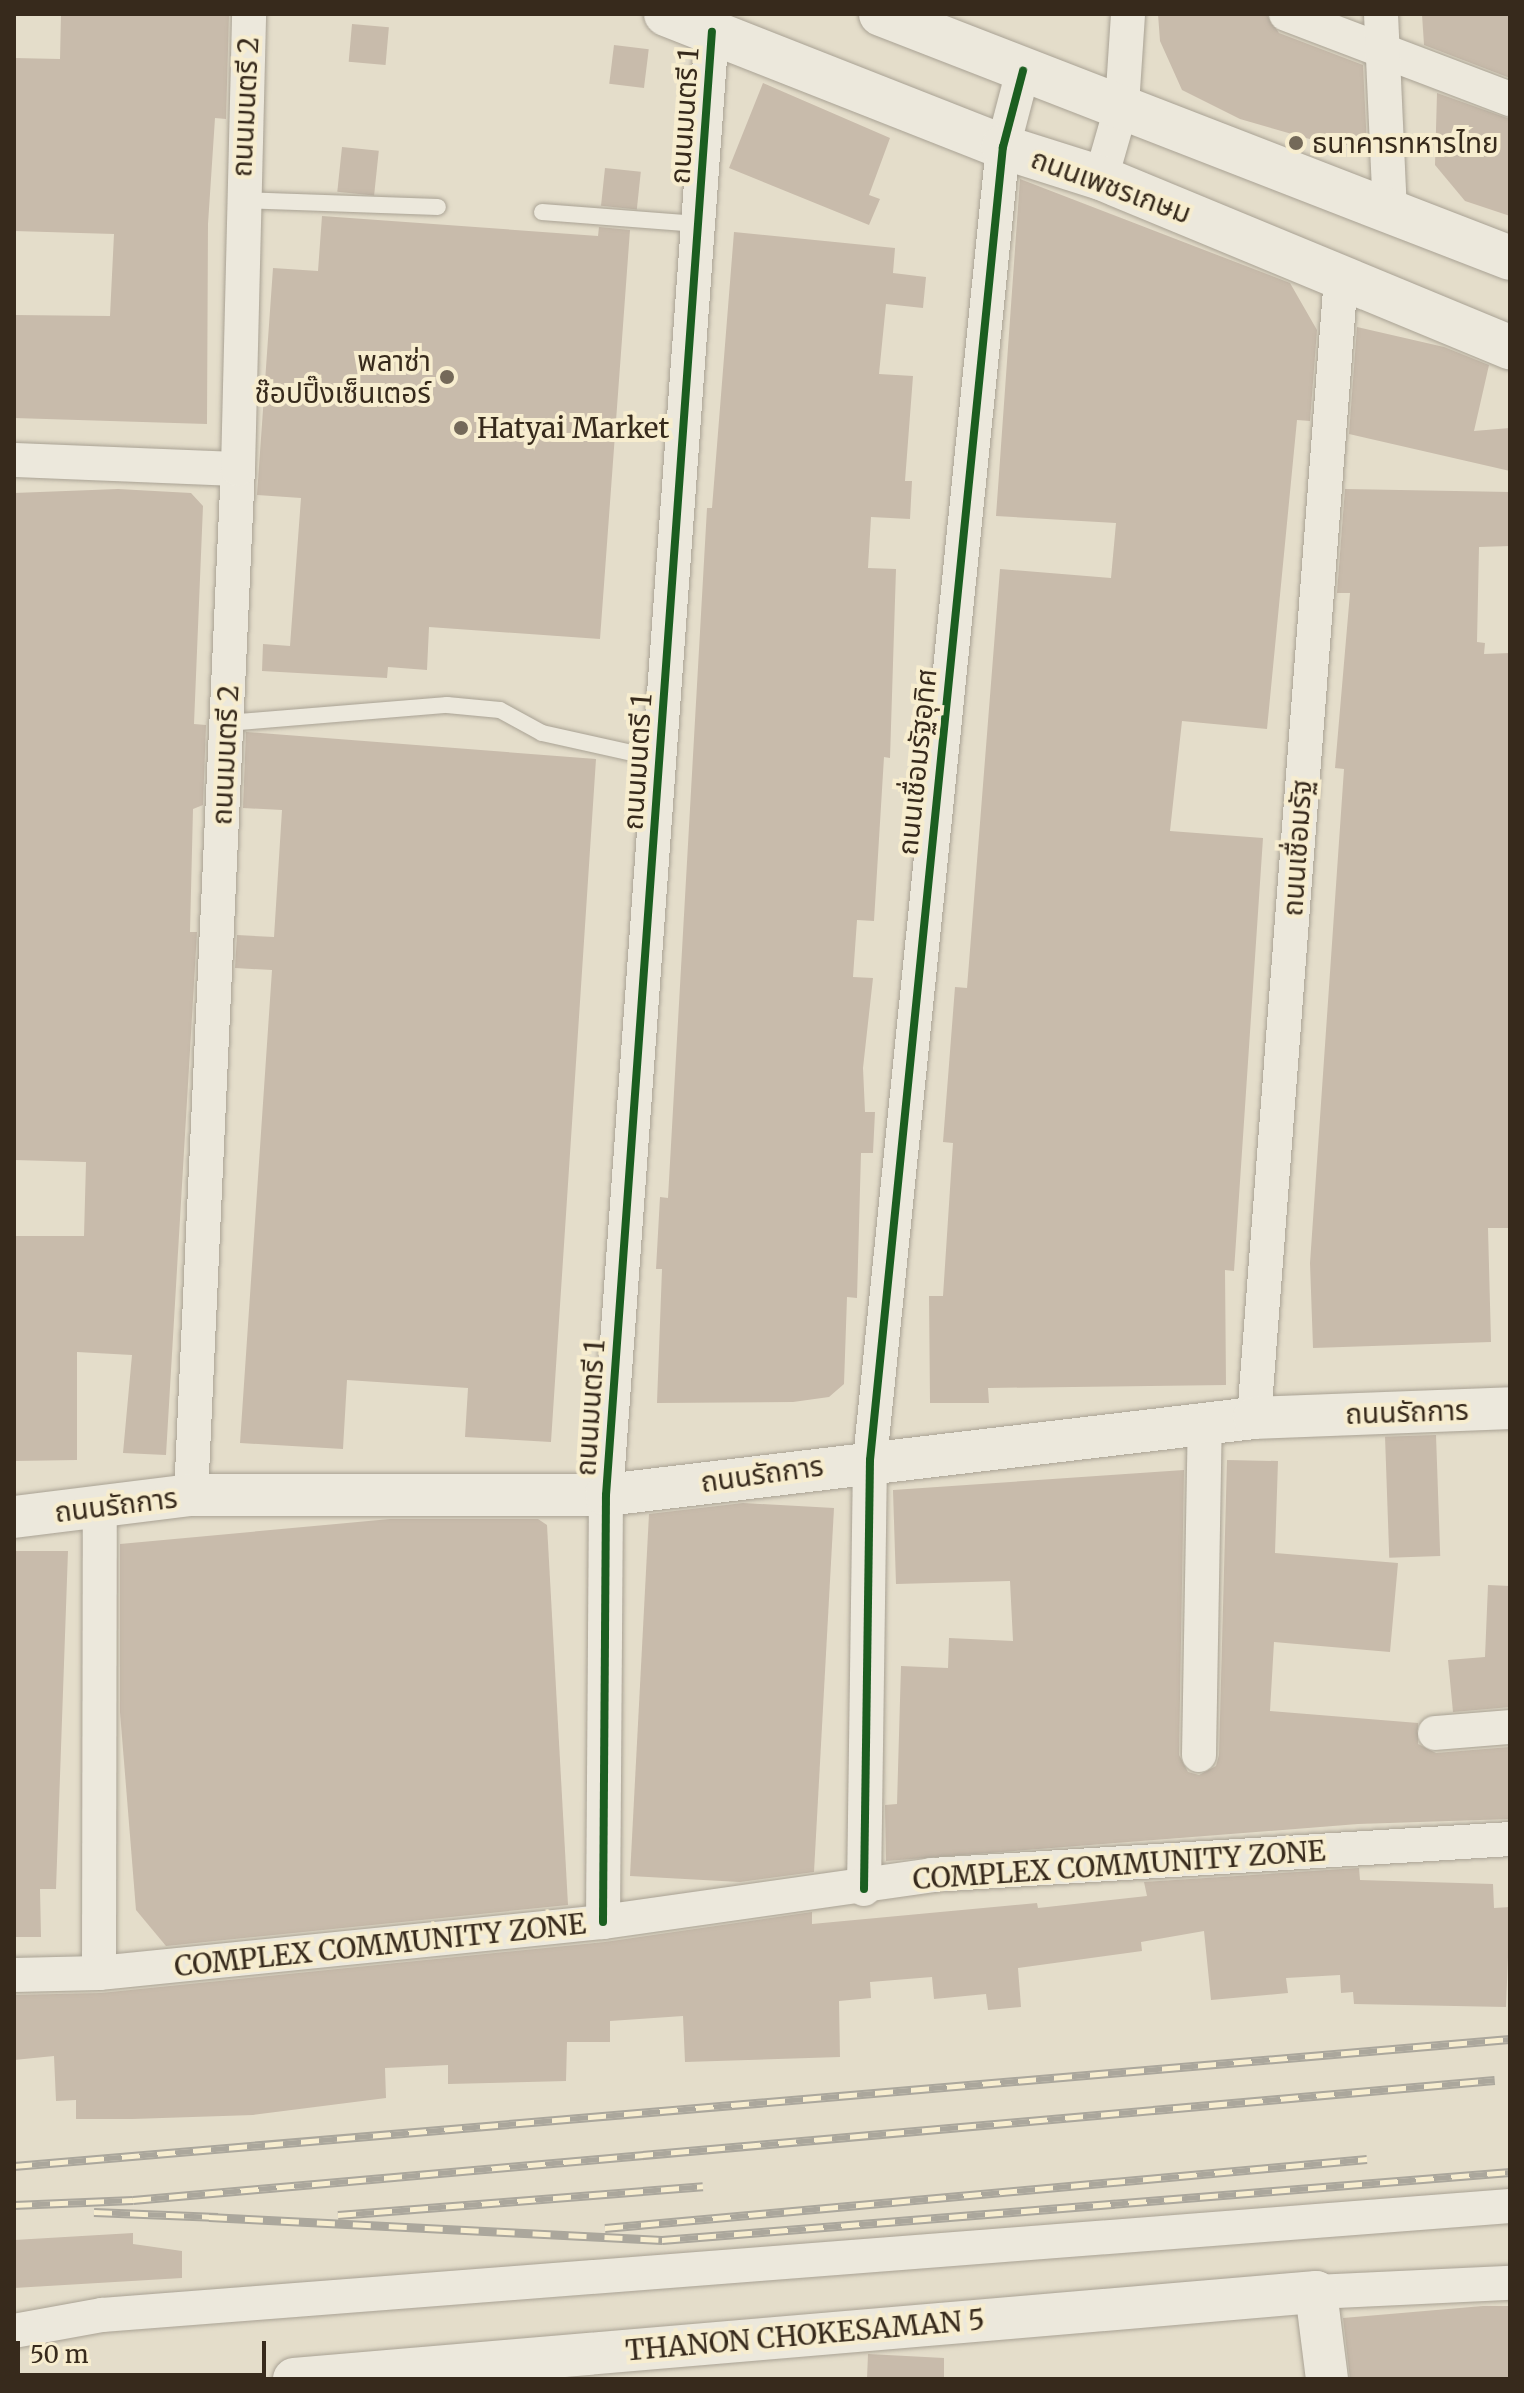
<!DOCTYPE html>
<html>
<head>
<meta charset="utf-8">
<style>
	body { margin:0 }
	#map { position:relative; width:1524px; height:2393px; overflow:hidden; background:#e4ddca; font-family:Merriweather,"Noto Sans Thai",serif }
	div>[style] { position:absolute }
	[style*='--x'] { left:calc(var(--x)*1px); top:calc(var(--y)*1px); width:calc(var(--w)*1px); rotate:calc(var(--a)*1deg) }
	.building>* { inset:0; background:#c8bbab; transform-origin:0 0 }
	.roads { filter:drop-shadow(0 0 2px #a9a294) drop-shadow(0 0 2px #a9a294) }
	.service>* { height:16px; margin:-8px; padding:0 8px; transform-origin:8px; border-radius:8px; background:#ece8dc }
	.minor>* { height:34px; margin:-17px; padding:0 17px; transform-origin:17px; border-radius:17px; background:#ece8dc }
	.tertiary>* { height:42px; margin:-21px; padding:0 21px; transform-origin:21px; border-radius:21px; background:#ece8dc }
	.secondary>* { height:44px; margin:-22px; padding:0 22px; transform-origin:22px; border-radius:22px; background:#ece8dc }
	.rail>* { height:9px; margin-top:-4.5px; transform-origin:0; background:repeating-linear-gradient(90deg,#f7edcf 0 18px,#aba79c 0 36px); box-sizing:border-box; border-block:2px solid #aba79c }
	.cycleway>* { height:8px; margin:-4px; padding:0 4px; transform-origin:4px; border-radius:4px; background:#1b5e20 }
	.dots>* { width:22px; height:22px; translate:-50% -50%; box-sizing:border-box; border:4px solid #f7edcf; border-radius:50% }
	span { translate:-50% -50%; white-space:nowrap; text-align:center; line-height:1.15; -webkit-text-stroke:8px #f7edcf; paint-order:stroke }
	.street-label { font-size:28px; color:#372a1c }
	.poi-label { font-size:28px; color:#372a1c }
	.left { translate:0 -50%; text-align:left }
	.right { translate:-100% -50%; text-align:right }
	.frame { position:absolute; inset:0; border:16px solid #372a1c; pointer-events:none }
	.scale { position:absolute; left:16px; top:2341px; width:250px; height:36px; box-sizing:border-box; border:4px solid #372a1c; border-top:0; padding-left:10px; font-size:24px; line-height:28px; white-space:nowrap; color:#372a1c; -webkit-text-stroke:6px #f7edcf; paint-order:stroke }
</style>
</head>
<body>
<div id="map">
	<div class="building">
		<i style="clip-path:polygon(61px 14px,229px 14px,226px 119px,215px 118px,208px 224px,207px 424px,14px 418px,14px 315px,110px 316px,114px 234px,14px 231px,14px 58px,60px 59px)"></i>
		<i style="clip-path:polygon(1158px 14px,1266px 14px,1279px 33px,1363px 65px,1367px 147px,1320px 142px,1240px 119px,1182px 90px,1160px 41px)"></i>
		<i style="clip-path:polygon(1422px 14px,1510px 14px,1510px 78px,1424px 45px)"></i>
		<i style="left:352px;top:24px;width:37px;height:38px;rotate:5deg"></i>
		<i style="left:614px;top:45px;width:35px;height:39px;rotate:7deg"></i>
		<i style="clip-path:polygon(763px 83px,890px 138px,869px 195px,880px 199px,869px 225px,729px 168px)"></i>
		<i style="clip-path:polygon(1437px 93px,1510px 119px,1510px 216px,1465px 201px,1435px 165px)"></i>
		<i style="left:342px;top:147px;width:37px;height:45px;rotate:6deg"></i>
		<i style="left:605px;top:168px;width:36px;height:38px;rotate:6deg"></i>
		<i style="clip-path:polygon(1020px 179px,1290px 283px,1317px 330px,1310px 421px,1297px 420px,1267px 729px,1182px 721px,1170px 831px,1263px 838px,1234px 1271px,1225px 1270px,1226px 1385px,988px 1388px,989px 1403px,930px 1403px,929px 1296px,943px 1296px,953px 1143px,943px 1142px,955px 987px,967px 988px,1000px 569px,1111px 578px,1116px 523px,996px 516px)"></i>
		<i style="clip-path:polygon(322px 216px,598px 236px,599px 227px,630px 230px,600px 639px,429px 627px,427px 670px,388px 667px,387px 678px,262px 671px,263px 644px,290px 646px,301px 498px,257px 495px,273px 268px,318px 271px)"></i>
		<i style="clip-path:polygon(734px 232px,895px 248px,893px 273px,926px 277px,923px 308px,886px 304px,879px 374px,913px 376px,905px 481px,912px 481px,910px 519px,871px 517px,868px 568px,896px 569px,890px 758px,884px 757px,874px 921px,857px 920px,853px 977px,873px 978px,863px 1068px,865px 1112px,875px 1112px,873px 1153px,861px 1153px,857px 1298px,847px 1297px,844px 1384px,829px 1397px,793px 1402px,657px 1403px,662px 1269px,656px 1269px,660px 1197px,668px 1198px,707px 508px,712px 508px)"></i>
		<i style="clip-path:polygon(1357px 327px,1444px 347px,1489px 365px,1474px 431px,1510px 428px,1510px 471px,1349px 434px)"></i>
		<i style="clip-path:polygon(118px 489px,191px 493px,203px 506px,194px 724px,206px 725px,203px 805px,193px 809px,190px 932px,197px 932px,166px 1455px,123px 1453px,132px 1355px,77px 1352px,77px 1460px,14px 1461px,14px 1236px,84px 1236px,86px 1162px,14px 1160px,14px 493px)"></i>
		<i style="clip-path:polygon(1345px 489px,1510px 492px,1510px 546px,1479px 547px,1477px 642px,1485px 643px,1484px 654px,1510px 653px,1510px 1228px,1488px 1228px,1491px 1342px,1313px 1348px,1310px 1263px,1344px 769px,1335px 768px,1350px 593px,1337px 593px)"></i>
		<i style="clip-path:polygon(246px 732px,596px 759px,551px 1442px,465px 1437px,468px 1388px,347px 1380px,343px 1449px,240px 1443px,272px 970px,235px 968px,237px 935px,274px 937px,282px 810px,243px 808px)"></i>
		<i style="left:1436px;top:1435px;width:121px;height:51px;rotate:88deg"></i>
		<i style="clip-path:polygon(1227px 1460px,1278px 1461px,1275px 1553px,1398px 1563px,1390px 1652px,1274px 1642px,1270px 1711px,1418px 1723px,1418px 1744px,1436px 1753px,1510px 1747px,1510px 1819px,1358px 1824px,886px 1861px,885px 1805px,897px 1804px,901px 1666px,948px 1668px,949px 1638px,1013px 1641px,1010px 1581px,896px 1584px,893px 1490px,1184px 1470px,1179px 1755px,1188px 1772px,1199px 1775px,1216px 1766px,1219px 1755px)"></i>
		<i style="clip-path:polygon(743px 1503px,834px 1508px,814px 1872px,740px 1882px,630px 1876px,649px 1514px)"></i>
		<i style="clip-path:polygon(390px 1519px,538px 1519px,547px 1525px,568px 1905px,166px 1946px,136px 1910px,120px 1712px,120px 1544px)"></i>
		<i style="clip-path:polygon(14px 1551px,68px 1551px,56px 1889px,40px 1889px,41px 1937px,14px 1937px)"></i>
		<i style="clip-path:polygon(1488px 1585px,1510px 1586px,1510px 1707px,1453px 1712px,1448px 1660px,1485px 1657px)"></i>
		<i style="clip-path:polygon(1359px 1868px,1360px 1880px,1493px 1884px,1494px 1908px,1510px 1907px,1506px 2007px,1354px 2004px,1353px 1992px,1341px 1993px,1340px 1975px,1286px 1978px,1288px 1993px,1211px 2000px,1204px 1931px,1141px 1942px,1142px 1951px,1018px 1968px,1021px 2007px,988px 2010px,986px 1994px,934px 1999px,932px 1977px,870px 1982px,871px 1998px,839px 2001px,840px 2057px,685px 2062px,683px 2016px,610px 2021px,610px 2042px,567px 2042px,566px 2081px,448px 2084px,448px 2065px,385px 2068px,386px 2098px,253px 2115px,132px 2119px,76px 2119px,76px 2100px,56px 2101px,54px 2056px,14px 2060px,14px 1995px,101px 1993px,605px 1942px,812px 1912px,812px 1924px,1037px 1903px,1038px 1908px,1147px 1896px,1144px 1882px)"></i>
		<i style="clip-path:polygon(133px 2233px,133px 2244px,182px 2251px,182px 2278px,14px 2288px,14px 2240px)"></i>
		<i style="clip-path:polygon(1483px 2306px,1510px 2306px,1510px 2379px,1350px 2379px,1343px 2318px)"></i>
		<i style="clip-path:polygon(868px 2354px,944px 2358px,944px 2379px,867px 2379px)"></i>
	</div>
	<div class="roads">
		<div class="service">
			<i style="--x:240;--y:200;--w:198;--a:2"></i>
			<i style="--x:542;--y:212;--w:156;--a:4.4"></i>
			<i style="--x:227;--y:723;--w:221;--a:-4.7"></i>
			<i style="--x:447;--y:705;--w:53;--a:5.4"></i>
			<i style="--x:500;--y:710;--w:48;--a:28.7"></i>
			<i style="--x:542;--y:733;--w:120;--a:12.5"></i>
		</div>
		<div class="minor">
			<i style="--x:1286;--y:14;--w:240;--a:20.8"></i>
			<i style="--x:1381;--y:14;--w:198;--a:87.4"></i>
			<i style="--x:1101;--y:178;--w:76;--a:-74"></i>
			<i style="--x:1122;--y:105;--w:91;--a:-86.2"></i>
			<i style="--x:14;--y:460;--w:224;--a:2.3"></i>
			<i style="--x:1254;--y:1418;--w:1144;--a:-85.64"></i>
			<i style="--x:191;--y:1495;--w:1027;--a:-87.38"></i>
			<i style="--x:238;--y:469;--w:455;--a:-88.6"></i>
			<i style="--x:1435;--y:1733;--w:75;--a:-4.6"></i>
			<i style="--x:1199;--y:1755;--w:331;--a:-89"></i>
			<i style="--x:864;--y:1889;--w:429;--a:-89.2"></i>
			<i style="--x:870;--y:1460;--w:1320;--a:-84.22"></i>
			<i style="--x:1003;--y:147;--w:79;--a:-75.3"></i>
			<i style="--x:603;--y:1922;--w:427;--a:-89.6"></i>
			<i style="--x:606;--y:1495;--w:1467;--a:-85.86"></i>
			<i style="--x:99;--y:1973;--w:464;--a:-89.9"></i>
			<i style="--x:14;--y:1975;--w:85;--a:-1.3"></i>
			<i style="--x:99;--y:1973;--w:507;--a:-5.78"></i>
			<i style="--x:603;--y:1922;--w:332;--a:-8.1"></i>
			<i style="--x:932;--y:1875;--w:579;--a:-3.56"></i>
			<i style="--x:1316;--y:2292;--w:194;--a:-2.7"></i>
			<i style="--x:14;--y:2331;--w:89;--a:-10.3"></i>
			<i style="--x:102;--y:2315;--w:1412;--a:-4.43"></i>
		</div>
		<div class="tertiary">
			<i style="--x:14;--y:1517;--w:178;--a:-7.1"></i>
			<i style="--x:191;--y:1495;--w:415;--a:0"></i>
			<i style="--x:606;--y:1495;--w:653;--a:-6.78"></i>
			<i style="--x:1254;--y:1418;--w:256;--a:-2.2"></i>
			<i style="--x:294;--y:2379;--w:1026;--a:-4.87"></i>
			<i style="--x:1316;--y:2292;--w:88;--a:82.8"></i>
		</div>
		<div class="secondary">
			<i style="--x:666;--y:14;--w:362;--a:21.5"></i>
			<i style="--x:1003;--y:147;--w:103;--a:17.6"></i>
			<i style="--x:1101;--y:178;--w:443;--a:22.5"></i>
			<i style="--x:881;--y:14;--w:675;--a:21.2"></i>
		</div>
	</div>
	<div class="rail">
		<i style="--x:14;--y:2166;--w:1501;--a:-4.85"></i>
		<i style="--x:14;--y:2205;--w:119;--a:-2.4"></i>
		<i style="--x:133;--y:2200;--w:1367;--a:-5.04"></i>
		<i style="--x:94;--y:2212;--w:124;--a:2.3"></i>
		<i style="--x:338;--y:2215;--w:366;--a:-4.5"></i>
		<i style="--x:209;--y:2217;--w:454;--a:2.9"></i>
		<i style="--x:662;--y:2240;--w:851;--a:-4.58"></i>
		<i style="--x:605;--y:2228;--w:765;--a:-5.17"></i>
	</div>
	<div class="cycleway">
		<i style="--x:864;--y:1889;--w:429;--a:-89.2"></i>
		<i style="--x:870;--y:1460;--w:1320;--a:-84.22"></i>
		<i style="--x:1003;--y:147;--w:79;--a:-75.3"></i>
		<i style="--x:603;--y:1922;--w:427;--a:-89.6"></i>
		<i style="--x:606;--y:1495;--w:1467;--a:-85.86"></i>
	</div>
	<div class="dots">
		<i style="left:1296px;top:143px;background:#746959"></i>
		<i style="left:447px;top:377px;background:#746959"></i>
		<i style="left:461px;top:428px;background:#746959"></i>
	</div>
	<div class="street-label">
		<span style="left:245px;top:107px;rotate:-87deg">ถนนมนตรี 2</span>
		<span style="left:684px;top:116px;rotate:-86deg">ถนนมนตรี 1</span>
		<span style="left:1111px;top:186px;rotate:20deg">ถนนเพชรเกษม</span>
		<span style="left:225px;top:755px;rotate:-87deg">ถนนมนตรี 2</span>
		<span style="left:637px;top:762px;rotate:-86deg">ถนนมนตรี 1</span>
		<span style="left:917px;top:762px;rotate:-84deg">ถนนเชื่อมรัฐอุทิศ</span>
		<span style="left:1297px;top:848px;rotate:-86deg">ถนนเชื่อมรัฐ</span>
		<span style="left:590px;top:1408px;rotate:-86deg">ถนนมนตรี 1</span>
		<span style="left:1407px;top:1412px;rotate:-2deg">ถนนรัถการ</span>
		<span style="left:762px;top:1474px;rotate:-8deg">ถนนรัถการ</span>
		<span style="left:116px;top:1505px;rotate:-7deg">ถนนรัถการ</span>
		<span style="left:1119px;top:1865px;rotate:-4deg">COMPLEX COMMUNITY ZONE</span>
		<span style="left:380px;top:1945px;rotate:-6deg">COMPLEX COMMUNITY ZONE</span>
		<span style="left:805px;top:2335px;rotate:-5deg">THANON CHOKESAMAN 5</span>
	</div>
	<div class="poi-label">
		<span class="left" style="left:1312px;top:143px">ธนาคารทหารไทย</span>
		<span class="right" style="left:431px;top:377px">พลาซ่า<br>ช๊อปปิ๊งเซ็นเตอร์</span>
		<span class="left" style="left:477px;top:428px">Hatyai Market</span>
	</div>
	<div class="frame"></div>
	<div class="scale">50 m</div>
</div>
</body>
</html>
